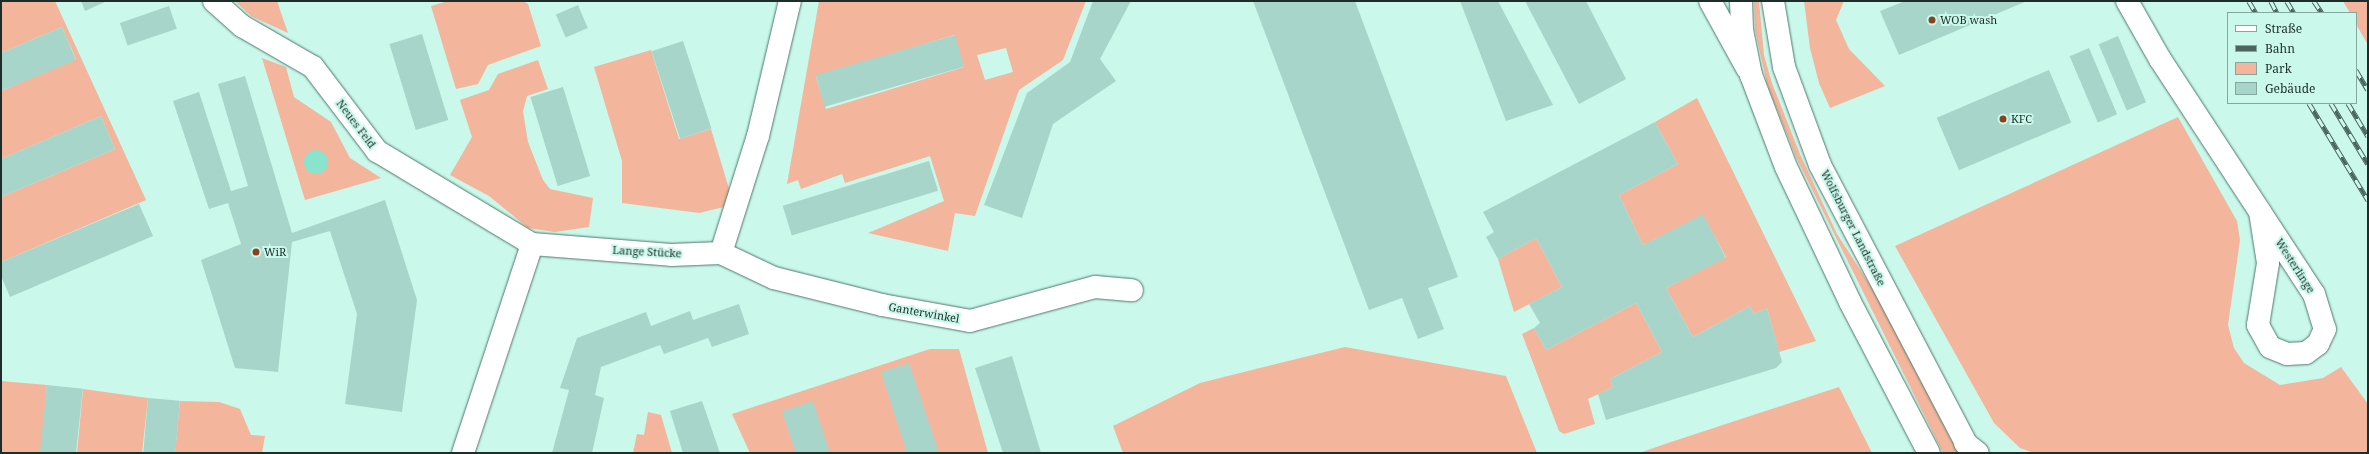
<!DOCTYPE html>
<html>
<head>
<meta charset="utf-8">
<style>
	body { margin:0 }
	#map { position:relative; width:2369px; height:454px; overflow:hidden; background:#caf8eb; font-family:"Noto Serif",serif }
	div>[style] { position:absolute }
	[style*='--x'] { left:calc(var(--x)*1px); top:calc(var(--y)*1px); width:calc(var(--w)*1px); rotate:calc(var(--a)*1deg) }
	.green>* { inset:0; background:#f3b59b }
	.water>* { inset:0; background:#89e3cd }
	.round { border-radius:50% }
	.building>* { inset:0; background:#a8d5c9; transform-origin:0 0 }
	.roads { filter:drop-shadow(0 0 1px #4e786d) drop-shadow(0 0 1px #4e786d) }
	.minor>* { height:22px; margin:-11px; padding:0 11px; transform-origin:11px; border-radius:11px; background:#fff }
	.major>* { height:22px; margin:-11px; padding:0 11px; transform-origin:11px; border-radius:11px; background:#fff }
	.highway>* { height:22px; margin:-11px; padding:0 11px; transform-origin:11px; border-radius:11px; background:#fff }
	.rail>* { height:4.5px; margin-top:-2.25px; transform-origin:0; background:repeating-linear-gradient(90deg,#caf8eb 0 9px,#4c645e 0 18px); box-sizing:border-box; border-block:1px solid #4c645e }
	.dots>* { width:11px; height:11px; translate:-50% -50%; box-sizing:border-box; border:2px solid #caf8eb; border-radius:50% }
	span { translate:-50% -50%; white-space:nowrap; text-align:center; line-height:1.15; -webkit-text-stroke:4px #caf8eb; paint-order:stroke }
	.poi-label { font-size:11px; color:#1d2e2a }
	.left { translate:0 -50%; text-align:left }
	.street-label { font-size:11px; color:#1d2e2a }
	.frame { position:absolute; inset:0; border:2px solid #1d2e2a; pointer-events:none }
	.legend { position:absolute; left:2227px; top:12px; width:130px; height:92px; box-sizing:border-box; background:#caf8eb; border:1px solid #85a79e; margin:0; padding:5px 7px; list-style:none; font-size:12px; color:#1d2e2a }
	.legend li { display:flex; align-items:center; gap:8px; height:20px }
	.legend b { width:20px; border:1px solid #85a79e }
</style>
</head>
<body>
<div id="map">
	<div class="green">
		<i style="clip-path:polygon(1px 1px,55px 1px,146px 200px,1px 262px,1px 197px,115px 149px,101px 116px,1px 159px,1px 91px,76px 59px,62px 27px,1px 53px)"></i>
		<i style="clip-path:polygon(235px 1px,277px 1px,288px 33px,251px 16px)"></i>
		<i style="clip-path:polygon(448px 1px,523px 1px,528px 4px,541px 46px,488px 65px,478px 84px,456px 89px,431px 6px)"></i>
		<i style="clip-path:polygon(evenodd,819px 1px,1086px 1px,1063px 60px,1019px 90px,975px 216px,955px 213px,948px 251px,868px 233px,944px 201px,930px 156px,845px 183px,842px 174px,801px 189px,798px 180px,787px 184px,819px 1px,954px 35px,964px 67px,826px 109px,816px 77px,954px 35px,819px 1px,1006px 48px,1013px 72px,985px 80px,977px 55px,1006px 48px)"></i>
		<i style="clip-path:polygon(1754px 1px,1759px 1px,1764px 55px,1772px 83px,1800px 154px,1837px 234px,1883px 305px,1958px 453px,1943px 453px,1796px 157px,1767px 84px,1755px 30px)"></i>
		<i style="clip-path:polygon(1804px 1px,1844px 1px,1836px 20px,1849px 49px,1885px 86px,1830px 108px,1819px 83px,1810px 48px)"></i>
		<i style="clip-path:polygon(2343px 1px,2368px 1px,2368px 45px,2356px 24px,2356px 13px,2350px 13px)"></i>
		<i style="clip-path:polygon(651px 50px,679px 139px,711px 129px,730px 192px,724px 207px,699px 213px,622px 203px,622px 161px,594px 67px)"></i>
		<i style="clip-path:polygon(262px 58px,286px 67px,294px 97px,331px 122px,350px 158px,381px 178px,305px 200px)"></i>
		<i style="clip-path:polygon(538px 60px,548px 89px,527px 96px,523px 111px,528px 142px,543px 180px,550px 189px,593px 198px,589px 227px,555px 232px,528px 228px,489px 196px,450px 175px,472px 137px,460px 100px,489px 90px,498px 74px)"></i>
		<i style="clip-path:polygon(1697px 98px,1816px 341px,1779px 352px,1767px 308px,1754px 314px,1750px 306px,1693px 337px,1666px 288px,1726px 257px,1703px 215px,1643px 245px,1619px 195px,1678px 164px,1655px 122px)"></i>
		<i style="clip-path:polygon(2178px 117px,2237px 221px,2240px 240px,2228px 325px,2234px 348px,2244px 363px,2280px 385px,2323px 378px,2341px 367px,2368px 404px,2368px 453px,2034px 453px,2020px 448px,1994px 423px,1895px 246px)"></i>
		<i style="clip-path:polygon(1536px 238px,1562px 287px,1514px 312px,1498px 259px)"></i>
		<i style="clip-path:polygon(1636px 303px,1662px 352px,1610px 379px,1613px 387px,1588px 399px,1595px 424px,1564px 434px,1559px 431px,1522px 334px,1534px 328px,1546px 350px)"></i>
		<i style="clip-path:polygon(1345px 347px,1506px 376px,1537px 453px,1123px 453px,1113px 426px,1200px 383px)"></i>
		<i style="clip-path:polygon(930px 349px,959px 349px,988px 453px,750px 453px,732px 414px)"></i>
		<i style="clip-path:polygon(1px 381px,47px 385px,41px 453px,1px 453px)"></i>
		<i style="clip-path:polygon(1839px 387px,1872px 453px,1639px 453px,1671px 442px)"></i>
		<i style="clip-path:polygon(83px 389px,148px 398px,142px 453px,77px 453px)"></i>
		<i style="clip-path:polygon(180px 401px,219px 402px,240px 409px,251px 435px,265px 436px,262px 453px,175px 453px)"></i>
		<i style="clip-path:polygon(648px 412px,661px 415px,672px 453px,633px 453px,637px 434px,644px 435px)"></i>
	</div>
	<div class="water">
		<i class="round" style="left:304px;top:150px;width:24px;height:24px"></i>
	</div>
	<div class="building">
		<i style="clip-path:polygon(81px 1px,107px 1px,85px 11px)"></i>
		<i style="clip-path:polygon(1093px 1px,1131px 1px,1100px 59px,1116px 81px,1053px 124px,1022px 218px,984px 205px,1027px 93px,1070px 62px)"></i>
		<i style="clip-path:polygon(1253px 1px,1355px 1px,1458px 277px,1428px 288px,1444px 329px,1418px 339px,1402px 298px,1369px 310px)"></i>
		<i style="clip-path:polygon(1460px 1px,1498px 1px,1553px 105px,1506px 121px)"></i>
		<i style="clip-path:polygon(1525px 1px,1586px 1px,1626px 79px,1579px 104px)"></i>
		<i style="clip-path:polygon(1905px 1px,2027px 1px,1899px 55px,1880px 11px)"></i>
		<i style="left:578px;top:5px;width:25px;height:24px;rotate:67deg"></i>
		<i style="left:169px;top:6px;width:24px;height:52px;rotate:71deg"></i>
		<i style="clip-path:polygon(62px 27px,76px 60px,1px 91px,1px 53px)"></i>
		<i style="left:422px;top:34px;width:90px;height:34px;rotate:73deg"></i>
		<i style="left:955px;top:35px;width:33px;height:145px;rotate:74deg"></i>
		<i style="left:2118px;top:36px;width:72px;height:21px;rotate:67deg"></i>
		<i style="left:683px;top:41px;width:92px;height:33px;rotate:72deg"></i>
		<i style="left:2089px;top:48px;width:72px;height:21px;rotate:67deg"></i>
		<i style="left:2049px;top:70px;width:57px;height:122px;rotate:67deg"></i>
		<i style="clip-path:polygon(245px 76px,292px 233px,385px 200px,417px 300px,402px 412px,345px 404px,357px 314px,330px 231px,292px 242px,278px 372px,235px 368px,201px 260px,241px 244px,228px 203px,209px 209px,173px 101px,199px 92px,231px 191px,248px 186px,218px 84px)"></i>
		<i style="left:563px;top:87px;width:93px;height:34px;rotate:73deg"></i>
		<i style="clip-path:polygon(101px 116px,115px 149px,1px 197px,1px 159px)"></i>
		<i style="clip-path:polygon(1655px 122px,1678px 164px,1619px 195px,1643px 245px,1703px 214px,1726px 258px,1666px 288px,1693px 337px,1750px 306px,1754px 314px,1767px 308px,1782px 362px,1776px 368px,1606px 420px,1598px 394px,1613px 387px,1610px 379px,1662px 352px,1636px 303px,1546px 350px,1534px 328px,1540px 323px,1529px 304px,1562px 287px,1536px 238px,1498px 259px,1486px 237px,1494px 232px,1483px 212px)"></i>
		<i style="left:929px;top:161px;width:31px;height:153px;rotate:73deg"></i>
		<i style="clip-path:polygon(139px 204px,153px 236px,10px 297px,1px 276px,1px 262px)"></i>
		<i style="clip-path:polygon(739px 304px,749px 334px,712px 347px,708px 338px,664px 354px,660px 345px,601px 367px,595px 395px,604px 398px,592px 453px,552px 453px,569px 390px,560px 388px,577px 338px,646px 312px,651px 326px,690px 311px,693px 320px)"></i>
		<i style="clip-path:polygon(1012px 356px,1041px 453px,1003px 453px,975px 368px)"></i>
		<i style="clip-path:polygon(909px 363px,938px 450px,930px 453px,907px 453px,881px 372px)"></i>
		<i style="left:47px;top:385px;width:36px;height:68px;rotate:6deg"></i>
		<i style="left:148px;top:398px;width:32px;height:55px;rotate:5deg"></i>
		<i style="clip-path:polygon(702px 401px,720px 453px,683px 453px,670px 411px)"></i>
		<i style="clip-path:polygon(813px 401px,830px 453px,796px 453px,782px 411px)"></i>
	</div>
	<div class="roads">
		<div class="minor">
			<i style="--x:214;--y:1;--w:38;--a:42"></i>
			<i style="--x:242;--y:26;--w:82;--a:30"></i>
			<i style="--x:313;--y:67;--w:106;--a:52.7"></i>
			<i style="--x:377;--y:151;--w:181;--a:31"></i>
			<i style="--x:1710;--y:1;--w:77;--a:61.1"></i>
			<i style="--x:2127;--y:1;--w:67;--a:60.4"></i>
			<i style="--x:2160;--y:59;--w:281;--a:56.8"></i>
			<i style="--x:2314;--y:294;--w:37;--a:73"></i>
			<i style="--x:2325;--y:329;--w:17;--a:115"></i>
			<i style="--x:2318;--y:344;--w:15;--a:143"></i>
			<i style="--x:2306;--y:353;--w:19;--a:177"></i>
			<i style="--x:2287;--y:354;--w:18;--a:-158"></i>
			<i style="--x:2270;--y:347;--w:25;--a:-119"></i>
			<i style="--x:2258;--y:325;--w:63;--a:-80.8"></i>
			<i style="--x:2268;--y:263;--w:52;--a:-98.9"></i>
			<i style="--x:721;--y:253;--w:59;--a:25.3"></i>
			<i style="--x:774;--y:278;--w:111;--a:14"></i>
			<i style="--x:882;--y:305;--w:89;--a:10.3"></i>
			<i style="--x:970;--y:321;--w:130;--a:-15.2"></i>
			<i style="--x:1095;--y:287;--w:37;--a:5"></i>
			<i style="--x:463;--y:453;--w:220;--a:-71.7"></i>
			<i style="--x:532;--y:244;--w:139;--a:4.5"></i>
			<i style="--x:671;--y:255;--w:50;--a:-2.3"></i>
			<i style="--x:721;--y:253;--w:123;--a:-72.5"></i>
			<i style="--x:758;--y:136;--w:139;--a:-76.7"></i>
		</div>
		<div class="major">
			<i style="--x:1741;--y:1;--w:29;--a:88"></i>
			<i style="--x:1742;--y:30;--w:46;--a:78.7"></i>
			<i style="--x:1751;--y:75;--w:98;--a:69.2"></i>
			<i style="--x:1786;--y:167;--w:149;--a:64.6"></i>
			<i style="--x:1850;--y:302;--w:170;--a:62.4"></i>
			<i style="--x:1773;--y:1;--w:67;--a:80.5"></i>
			<i style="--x:1784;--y:67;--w:104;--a:69.8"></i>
			<i style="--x:1820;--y:165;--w:325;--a:62.3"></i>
		</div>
		<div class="highway">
			<i style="--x:1965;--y:443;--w:16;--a:38"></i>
		</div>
	</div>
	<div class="rail">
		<i style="--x:2249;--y:1;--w:14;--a:60"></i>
		<i style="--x:2271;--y:1;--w:13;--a:63"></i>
		<i style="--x:2287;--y:1;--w:14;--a:60"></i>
		<i style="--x:2314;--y:1;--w:14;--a:56"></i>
		<i style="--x:2356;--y:70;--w:23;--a:59"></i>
		<i style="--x:2309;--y:103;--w:114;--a:58.7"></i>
		<i style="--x:2331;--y:103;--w:71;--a:58.8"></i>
		<i style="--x:2348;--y:103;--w:39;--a:59"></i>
	</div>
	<div class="dots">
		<i style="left:1932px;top:20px;background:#89421f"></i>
		<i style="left:2003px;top:119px;background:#89421f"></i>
		<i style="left:256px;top:252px;background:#89421f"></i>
	</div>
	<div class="poi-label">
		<span class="left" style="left:1940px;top:20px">WOB wash</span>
		<span class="left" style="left:2011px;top:119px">KFC</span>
		<span class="left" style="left:264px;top:252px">WiR</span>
	</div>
	<div class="street-label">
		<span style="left:356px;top:124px;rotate:53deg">Neues Feld</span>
		<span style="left:1853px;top:228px;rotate:63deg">Wolfsburger Landstraße</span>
		<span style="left:647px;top:252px;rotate:3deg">Lange Stücke</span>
		<span style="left:2295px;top:266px;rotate:57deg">Westerlinge</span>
		<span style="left:924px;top:313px;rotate:10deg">Ganterwinkel</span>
	</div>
	<div class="frame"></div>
	<ul class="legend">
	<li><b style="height:5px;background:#fff"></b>Straße</li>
	<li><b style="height:5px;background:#4c645e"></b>Bahn</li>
	<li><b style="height:11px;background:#f3b59b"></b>Park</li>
	<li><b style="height:11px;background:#a8d5c9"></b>Gebäude</li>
	</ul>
</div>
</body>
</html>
